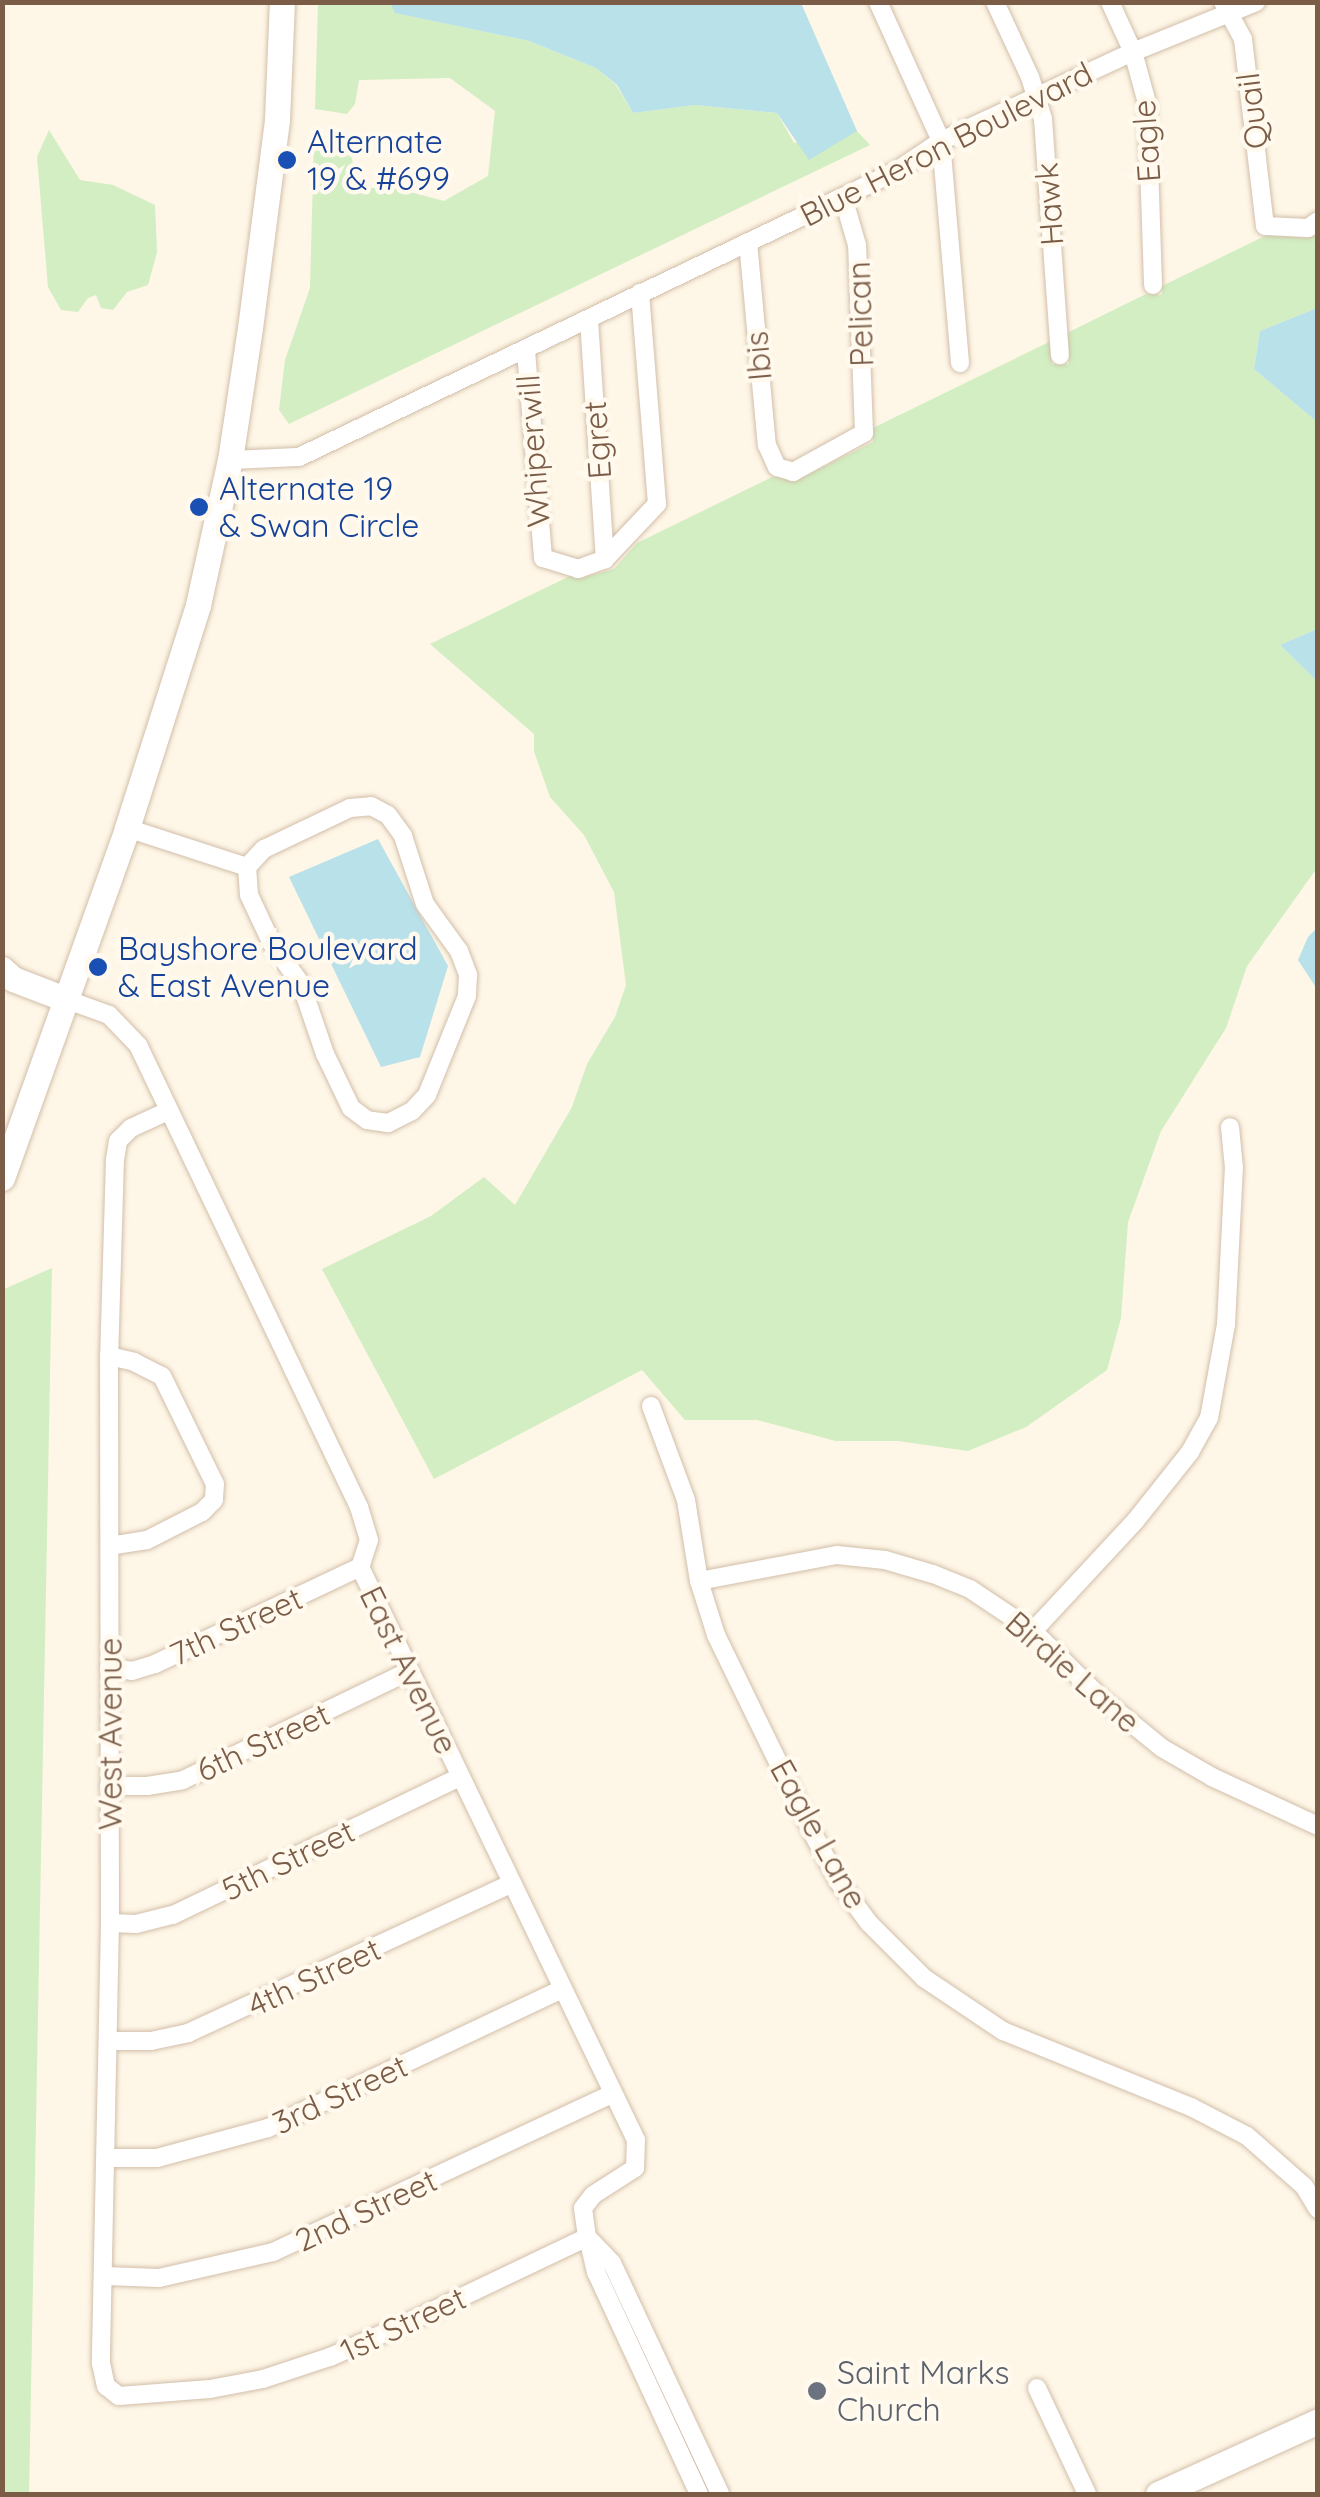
<!DOCTYPE html>
<html>
<head>
<meta charset="utf-8">
<style>
	body { margin:0 }
	#map { position:relative; width:1320px; height:2497px; overflow:hidden; background:#fef6e6; font-family:Quicksand,sans-serif }
	div>[style] { position:absolute }
	[style*='--x'] { left:calc(var(--x)*1px); top:calc(var(--y)*1px); width:calc(var(--w)*1px); rotate:calc(var(--a)*1deg) }
	.green>* { inset:0; background:#d2eec2 }
	.water>* { inset:0; background:#b8e1ea }
	.roads { filter:drop-shadow(0 0 2px #d2beaa) drop-shadow(0 0 2px #d2beaa) }
	.street>* { height:18px; margin:-9px; padding:0 9px; transform-origin:9px; border-radius:9px; background:#fff }
	.secondary>* { height:25px; margin:-12.5px; padding:0 12.5px; transform-origin:12.5px; border-radius:12.5px; background:#fff }
	.dots>* { width:28px; height:28px; translate:-50% -50%; box-sizing:border-box; border:5px solid #fff9ee; border-radius:50% }
	span { translate:-50% -50%; white-space:nowrap; text-align:center; line-height:1.15; -webkit-text-stroke:9px #fff9ee; paint-order:stroke }
	.street-label { font-size:32px; color:#7b5c47 }
	.transit-label { font-size:32px; color:#164399 }
	.left { translate:0 -50%; text-align:left }
	.worship-label { font-size:32px; color:#5b616d }
	.frame { position:absolute; inset:0; border:5px solid #7b5c47; pointer-events:none }
</style>
</head>
<body>
<div id="map">
	<div class="green">
		<i style="clip-path:polygon(318px 3px,390px 3px,396px 13px,529px 41px,596px 68px,616px 85px,633px 113px,695px 105px,777px 113px,794px 143px,857px 131px,870px 145px,289px 424px,279px 410px,285px 360px,310px 288px,314px 140px,349px 147px,355px 172px,371px 188px,395px 188px,444px 201px,488px 176px,495px 111px,450px 78px,359px 80px,355px 104px,347px 114px,315px 109px)"></i>
		<i style="clip-path:polygon(49px 130px,80px 180px,113px 185px,155px 205px,157px 252px,148px 285px,127px 292px,113px 310px,101px 308px,96px 295px,88px 298px,78px 312px,61px 310px,48px 287px,37px 157px)"></i>
		<i style="clip-path:polygon(1317px 233px,1317px 308px,1260px 331px,1254px 369px,1317px 422px,1317px 629px,1280px 645px,1317px 681px,1317px 868px,1247px 966px,1226px 1028px,1161px 1131px,1128px 1222px,1121px 1318px,1107px 1370px,1026px 1427px,968px 1451px,898px 1441px,836px 1441px,757px 1420px,685px 1420px,642px 1370px,434px 1479px,322px 1269px,431px 1216px,484px 1177px,515px 1205px,572px 1107px,587px 1064px,615px 1017px,626px 985px,614px 892px,584px 835px,550px 797px,534px 751px,534px 734px,430px 644px,570px 576px,581px 578px,614px 569px,637px 543px,772px 477px,797px 480px,873px 442px,873px 428px,1051px 341px,1052px 364px,1069px 364px,1067px 333px,1146px 294px,1162px 295px,1162px 286px,1267px 235px,1308px 238px)"></i>
		<i style="clip-path:polygon(52px 1268px,29px 2494px,3px 2494px,2px 1290px)"></i>
	</div>
	<div class="water">
		<i style="clip-path:polygon(390px 3px,801px 3px,857px 131px,809px 160px,777px 113px,695px 105px,633px 113px,617px 85px,596px 68px,529px 41px,395px 13px)"></i>
		<i style="clip-path:polygon(1317px 308px,1317px 422px,1254px 369px,1260px 331px)"></i>
		<i style="clip-path:polygon(1317px 629px,1317px 681px,1280px 645px)"></i>
		<i style="clip-path:polygon(378px 839px,448px 966px,420px 1057px,381px 1067px,289px 877px)"></i>
		<i style="clip-path:polygon(1317px 928px,1317px 989px,1298px 960px,1308px 937px)"></i>
	</div>
	<div class="roads">
		<div class="street">
			<i style="--x:878;--y:2;--w:153;--a:65.6"></i>
			<i style="--x:941;--y:141;--w:223;--a:85.1"></i>
			<i style="--x:995;--y:2;--w:83;--a:65"></i>
			<i style="--x:1030;--y:77;--w:44;--a:72.8"></i>
			<i style="--x:1043;--y:119;--w:237;--a:85.9"></i>
			<i style="--x:1110;--y:2;--w:55;--a:65.3"></i>
			<i style="--x:1133;--y:52;--w:53;--a:74.6"></i>
			<i style="--x:1147;--y:103;--w:182;--a:88.1"></i>
			<i style="--x:1223;--y:2;--w:42;--a:61.6"></i>
			<i style="--x:1243;--y:39;--w:188;--a:83.3"></i>
			<i style="--x:1265;--y:226;--w:43;--a:2.7"></i>
			<i style="--x:1308;--y:228;--w:12;--a:-35"></i>
			<i style="--x:748;--y:242;--w:204;--a:84.7"></i>
			<i style="--x:767;--y:445;--w:24;--a:66"></i>
			<i style="--x:777;--y:467;--w:17;--a:17"></i>
			<i style="--x:793;--y:472;--w:81;--a:-28.8"></i>
			<i style="--x:864;--y:433;--w:188;--a:-92.1"></i>
			<i style="--x:857;--y:245;--w:50;--a:-106.3"></i>
			<i style="--x:589;--y:320;--w:240;--a:86.2"></i>
			<i style="--x:526;--y:351;--w:208;--a:85.3"></i>
			<i style="--x:543;--y:558;--w:37;--a:17"></i>
			<i style="--x:578;--y:569;--w:29;--a:-20"></i>
			<i style="--x:605;--y:559;--w:76;--a:-46.6"></i>
			<i style="--x:657;--y:504;--w:212;--a:-94.6"></i>
			<i style="--x:230;--y:460;--w:69;--a:-2.5"></i>
			<i style="--x:299;--y:457;--w:603;--a:-25.55"></i>
			<i style="--x:843;--y:197;--w:61;--a:-26.1"></i>
			<i style="--x:898;--y:170;--w:52;--a:-34"></i>
			<i style="--x:941;--y:141;--w:212;--a:-24.9"></i>
			<i style="--x:1133;--y:52;--w:133;--a:-22.1"></i>
			<i style="--x:371;--y:806;--w:19;--a:28"></i>
			<i style="--x:388;--y:815;--w:26;--a:54"></i>
			<i style="--x:403;--y:836;--w:71;--a:72.1"></i>
			<i style="--x:425;--y:904;--w:58;--a:54.1"></i>
			<i style="--x:459;--y:951;--w:26;--a:69"></i>
			<i style="--x:468;--y:975;--w:21;--a:93"></i>
			<i style="--x:467;--y:996;--w:107;--a:112"></i>
			<i style="--x:427;--y:1095;--w:22;--a:133"></i>
			<i style="--x:412;--y:1111;--w:27;--a:153"></i>
			<i style="--x:388;--y:1123;--w:21;--a:-172"></i>
			<i style="--x:367;--y:1120;--w:20;--a:-143"></i>
			<i style="--x:351;--y:1108;--w:60;--a:-115.7"></i>
			<i style="--x:325;--y:1054;--w:74;--a:-108.9"></i>
			<i style="--x:301;--y:984;--w:49;--a:-125.9"></i>
			<i style="--x:272;--y:944;--w:54;--a:-115.1"></i>
			<i style="--x:249;--y:895;--w:28;--a:-94"></i>
			<i style="--x:247;--y:867;--w:25;--a:-47"></i>
			<i style="--x:264;--y:849;--w:95;--a:-25.5"></i>
			<i style="--x:350;--y:808;--w:21;--a:-5"></i>
			<i style="--x:127;--y:828;--w:126;--a:18"></i>
			<i style="--x:65;--y:999;--w:47;--a:20"></i>
			<i style="--x:109;--y:1015;--w:42;--a:46"></i>
			<i style="--x:138;--y:1045;--w:512;--a:64.44"></i>
			<i style="--x:359;--y:1507;--w:34;--a:73"></i>
			<i style="--x:369;--y:1540;--w:28;--a:108"></i>
			<i style="--x:168;--y:1111;--w:41;--a:155.3"></i>
			<i style="--x:131;--y:1128;--w:18;--a:135"></i>
			<i style="--x:118;--y:1141;--w:18;--a:99"></i>
			<i style="--x:115;--y:1159;--w:197;--a:91.7"></i>
			<i style="--x:109;--y:1356;--w:567;--a:89.9"></i>
			<i style="--x:110;--y:1923;--w:440;--a:91.2"></i>
			<i style="--x:101;--y:2363;--w:24;--a:78"></i>
			<i style="--x:106;--y:2386;--w:16;--a:38"></i>
			<i style="--x:119;--y:2396;--w:91;--a:-4.4"></i>
			<i style="--x:210;--y:2389;--w:54;--a:-10.7"></i>
			<i style="--x:263;--y:2379;--w:71;--a:-18.2"></i>
			<i style="--x:330;--y:2357;--w:82;--a:-23.7"></i>
			<i style="--x:405;--y:2324;--w:202;--a:-25.5"></i>
			<i style="--x:587;--y:2237;--w:29;--a:-98"></i>
			<i style="--x:583;--y:2208;--w:16;--a:-52"></i>
			<i style="--x:593;--y:2195;--w:50;--a:-32.7"></i>
			<i style="--x:635;--y:2168;--w:28;--a:-88"></i>
			<i style="--x:636;--y:2140;--w:636;--a:-115.72"></i>
			<i style="--x:109;--y:1356;--w:26;--a:13"></i>
			<i style="--x:134;--y:1362;--w:31;--a:27"></i>
			<i style="--x:162;--y:1376;--w:120;--a:63.9"></i>
			<i style="--x:215;--y:1484;--w:16;--a:94"></i>
			<i style="--x:214;--y:1500;--w:17;--a:135"></i>
			<i style="--x:202;--y:1512;--w:62;--a:153"></i>
			<i style="--x:147;--y:1540;--w:36;--a:171"></i>
			<i style="--x:651;--y:1406;--w:100;--a:69.6"></i>
			<i style="--x:686;--y:1500;--w:82;--a:80.9"></i>
			<i style="--x:699;--y:1581;--w:57;--a:72.5"></i>
			<i style="--x:716;--y:1635;--w:217;--a:64"></i>
			<i style="--x:811;--y:1830;--w:58;--a:62.1"></i>
			<i style="--x:838;--y:1881;--w:52;--a:53.6"></i>
			<i style="--x:869;--y:1923;--w:78;--a:45"></i>
			<i style="--x:924;--y:1978;--w:95;--a:33.9"></i>
			<i style="--x:1003;--y:2031;--w:203;--a:22"></i>
			<i style="--x:1191;--y:2107;--w:63;--a:27.4"></i>
			<i style="--x:1247;--y:2136;--w:76;--a:41.3"></i>
			<i style="--x:1304;--y:2186;--w:27;--a:59"></i>
			<i style="--x:699;--y:1581;--w:140;--a:-10.7"></i>
			<i style="--x:837;--y:1555;--w:48;--a:5.9"></i>
			<i style="--x:885;--y:1560;--w:50;--a:16.3"></i>
			<i style="--x:933;--y:1574;--w:40;--a:22"></i>
			<i style="--x:970;--y:1589;--w:76;--a:33.7"></i>
			<i style="--x:1033;--y:1631;--w:97;--a:44.6"></i>
			<i style="--x:1102;--y:1699;--w:77;--a:39.2"></i>
			<i style="--x:1162;--y:1748;--w:58;--a:30.1"></i>
			<i style="--x:1212;--y:1777;--w:117;--a:24.8"></i>
			<i style="--x:1033;--y:1631;--w:151;--a:-47.1"></i>
			<i style="--x:1136;--y:1520;--w:87;--a:-51.5"></i>
			<i style="--x:1190;--y:1452;--w:39;--a:-61"></i>
			<i style="--x:1209;--y:1418;--w:96;--a:-79.7"></i>
			<i style="--x:1226;--y:1324;--w:156;--a:-87.1"></i>
			<i style="--x:1234;--y:1168;--w:41;--a:-95.6"></i>
			<i style="--x:109;--y:1668;--w:23;--a:7"></i>
			<i style="--x:132;--y:1671;--w:24;--a:-17"></i>
			<i style="--x:155;--y:1664;--w:227;--a:-25.3"></i>
			<i style="--x:109;--y:1786;--w:38;--a:0"></i>
			<i style="--x:147;--y:1786;--w:36;--a:-9"></i>
			<i style="--x:183;--y:1780;--w:251;--a:-25.7"></i>
			<i style="--x:110;--y:1923;--w:26;--a:2"></i>
			<i style="--x:136;--y:1924;--w:38;--a:-14"></i>
			<i style="--x:173;--y:1915;--w:318;--a:-25.7"></i>
			<i style="--x:109;--y:2041;--w:42;--a:0"></i>
			<i style="--x:151;--y:2041;--w:38;--a:-12"></i>
			<i style="--x:188;--y:2033;--w:357;--a:-24.8"></i>
			<i style="--x:107;--y:2158;--w:50;--a:0"></i>
			<i style="--x:157;--y:2158;--w:115;--a:-15.1"></i>
			<i style="--x:268;--y:2128;--w:325;--a:-25.3"></i>
			<i style="--x:587;--y:2237;--w:36;--a:46"></i>
			<i style="--x:612;--y:2263;--w:255;--a:64.9"></i>
			<i style="--x:589;--y:2242;--w:31;--a:77"></i>
			<i style="--x:596;--y:2272;--w:245;--a:65.1"></i>
			<i style="--x:105;--y:2276;--w:54;--a:2.1"></i>
			<i style="--x:159;--y:2278;--w:117;--a:-12.8"></i>
			<i style="--x:273;--y:2252;--w:374;--a:-25"></i>
			<i style="--x:1037;--y:2388;--w:117;--a:64.7"></i>
		</div>
		<div class="secondary">
			<i style="--x:2;--y:969;--w:15;--a:42"></i>
			<i style="--x:13;--y:979;--w:56;--a:21"></i>
			<i style="--x:2;--y:1178;--w:372;--a:-70.3"></i>
			<i style="--x:127;--y:828;--w:234;--a:-72.3"></i>
			<i style="--x:198;--y:605;--w:148;--a:-77.6"></i>
			<i style="--x:230;--y:460;--w:134;--a:-81.4"></i>
			<i style="--x:250;--y:328;--w:210;--a:-82.6"></i>
			<i style="--x:277;--y:120;--w:118;--a:-87.6"></i>
			<i style="--x:1158;--y:2494;--w:176;--a:-24.5"></i>
		</div>
	</div>
	<div class="dots">
		<i style="left:287px;top:160px;background:#1a4fb4"></i>
		<i style="left:199px;top:507px;background:#1a4fb4"></i>
		<i style="left:98px;top:967px;background:#1a4fb4"></i>
		<i style="left:817px;top:2391px;background:#6b7280"></i>
	</div>
	<div class="street-label">
		<span style="left:1252px;top:111px;rotate:-97deg">Quail</span>
		<span style="left:1146px;top:141px;rotate:-94deg">Eagle</span>
		<span style="left:946px;top:144px;rotate:-27deg">Blue Heron Boulevard</span>
		<span style="left:1049px;top:204px;rotate:-94deg">Hawk</span>
		<span style="left:860px;top:314px;rotate:-92deg">Pelican</span>
		<span style="left:758px;top:356px;rotate:-95deg">Ibis</span>
		<span style="left:597px;top:440px;rotate:-94deg">Egret</span>
		<span style="left:533px;top:451px;rotate:-94deg">Whiperwill</span>
		<span style="left:236px;top:1626px;rotate:-25deg">7th Street</span>
		<span style="left:409px;top:1670px;rotate:64deg">East Avenue</span>
		<span style="left:1073px;top:1672px;rotate:41deg">Birdie Lane</span>
		<span style="left:110px;top:1734px;rotate:-90deg">West Avenue</span>
		<span style="left:263px;top:1742px;rotate:-25deg">6th Street</span>
		<span style="left:819px;top:1834px;rotate:61deg">Eagle Lane</span>
		<span style="left:288px;top:1860px;rotate:-26deg">5th Street</span>
		<span style="left:314px;top:1977px;rotate:-25deg">4th Street</span>
		<span style="left:340px;top:2094px;rotate:-25deg">3rd Street</span>
		<span style="left:366px;top:2210px;rotate:-25deg">2nd Street</span>
		<span style="left:403px;top:2324px;rotate:-25deg">1st Street</span>
	</div>
	<div class="transit-label">
		<span class="left" style="left:307px;top:160px">Alternate<br>19 &amp; #699</span>
		<span class="left" style="left:219px;top:507px">Alternate 19<br>&amp; Swan Circle</span>
		<span class="left" style="left:118px;top:967px">Bayshore Boulevard<br>&amp; East Avenue</span>
	</div>
	<div class="worship-label">
		<span class="left" style="left:837px;top:2391px">Saint Marks<br>Church</span>
	</div>
	<div class="frame"></div>
</div>
</body>
</html>
